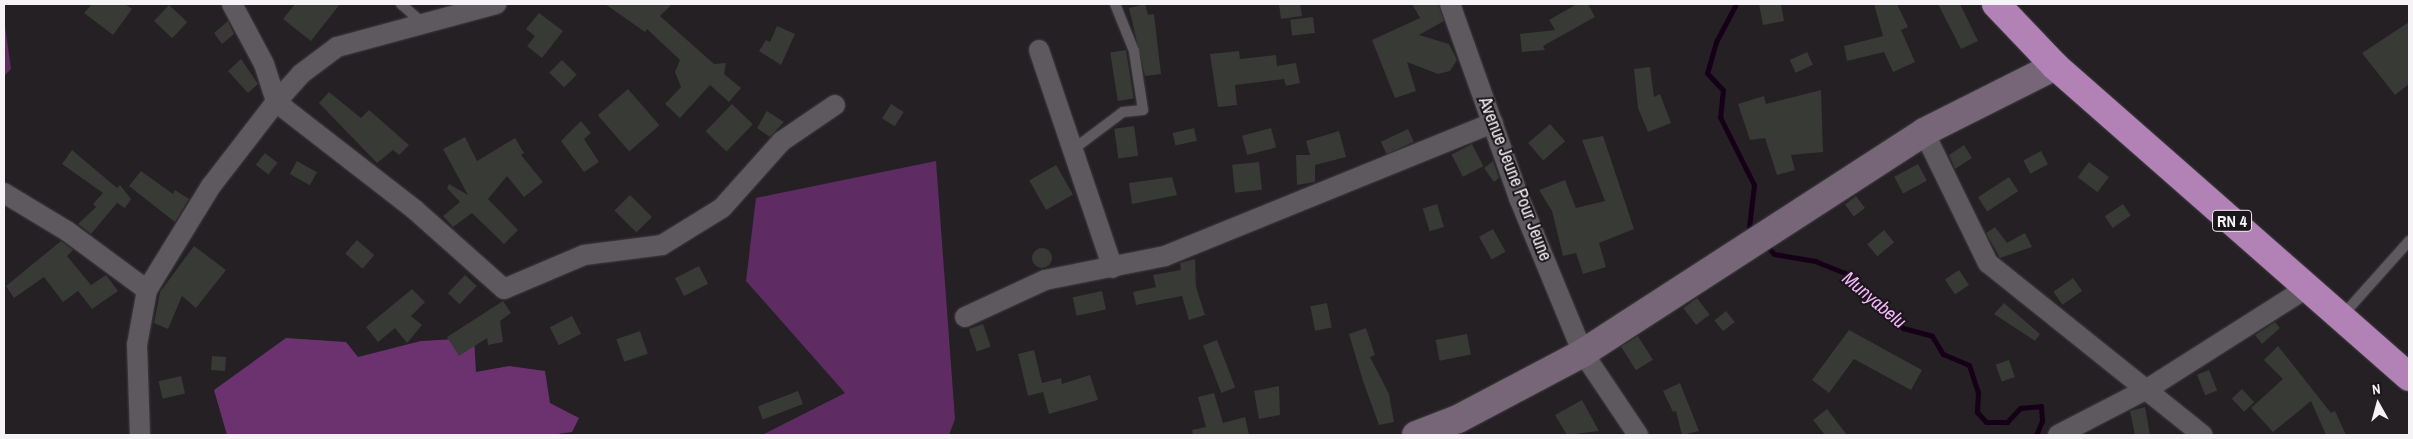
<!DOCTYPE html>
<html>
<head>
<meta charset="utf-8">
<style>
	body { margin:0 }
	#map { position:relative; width:2413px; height:439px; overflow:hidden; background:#242024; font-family:"Archivo Narrow",sans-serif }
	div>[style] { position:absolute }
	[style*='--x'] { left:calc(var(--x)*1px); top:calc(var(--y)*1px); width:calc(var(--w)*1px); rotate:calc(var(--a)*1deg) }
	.green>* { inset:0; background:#5e2c62 }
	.forest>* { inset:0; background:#6b326f }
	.stream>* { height:5px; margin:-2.5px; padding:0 2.5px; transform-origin:2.5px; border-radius:2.5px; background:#160018 }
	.building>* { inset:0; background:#373a35; transform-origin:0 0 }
	.round { border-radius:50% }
	.roads { filter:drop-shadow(0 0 1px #403d40) drop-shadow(0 0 1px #403d40) }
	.lane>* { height:10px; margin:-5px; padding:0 5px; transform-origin:5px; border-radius:5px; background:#5e595e }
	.street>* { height:20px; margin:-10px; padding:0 10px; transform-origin:10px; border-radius:10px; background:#5e595e }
	.secondary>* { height:28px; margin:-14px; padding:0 14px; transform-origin:14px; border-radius:14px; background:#776578 }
	.highway>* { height:28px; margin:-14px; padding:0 14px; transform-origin:14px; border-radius:14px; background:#b281b5 }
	span { translate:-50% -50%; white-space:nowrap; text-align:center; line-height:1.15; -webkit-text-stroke:4px #1a171b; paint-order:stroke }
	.shield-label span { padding:1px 4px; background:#1a171b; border:1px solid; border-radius:4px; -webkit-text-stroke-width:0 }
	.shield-label { font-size:16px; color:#f6f3f6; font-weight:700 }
	.street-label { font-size:18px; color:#f6f3f6 }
	.water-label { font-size:19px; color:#f7b5fb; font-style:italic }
	.frame { position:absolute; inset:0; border:5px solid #f6f3f6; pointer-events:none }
	.north { position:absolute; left:2353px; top:379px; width:50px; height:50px; -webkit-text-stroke:4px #1a171b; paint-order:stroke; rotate:353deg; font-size:14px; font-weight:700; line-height:20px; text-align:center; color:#f6f3f6 }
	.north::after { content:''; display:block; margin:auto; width:18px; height:22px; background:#f6f3f6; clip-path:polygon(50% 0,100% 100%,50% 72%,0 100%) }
</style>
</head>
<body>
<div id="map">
	<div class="green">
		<i style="clip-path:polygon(4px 19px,11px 69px,4px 76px)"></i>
		<i style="clip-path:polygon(936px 161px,955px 419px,949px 435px,762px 435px,845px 393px,746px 281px,756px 198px)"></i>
	</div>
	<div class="forest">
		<i style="clip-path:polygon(286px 338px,346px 342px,358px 357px,421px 341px,474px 338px,476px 372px,509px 366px,545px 371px,550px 403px,579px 418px,572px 432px,551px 435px,227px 435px,214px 390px)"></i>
	</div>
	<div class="stream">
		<i style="--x:1736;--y:4;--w:43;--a:117.8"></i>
		<i style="--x:1716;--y:42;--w:32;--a:106"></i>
		<i style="--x:1707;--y:73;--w:23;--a:47"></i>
		<i style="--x:1723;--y:90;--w:27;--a:96"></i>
		<i style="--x:1720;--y:117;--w:76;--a:63.4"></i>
		<i style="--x:1754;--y:185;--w:42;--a:96.8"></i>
		<i style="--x:1749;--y:227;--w:8;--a:50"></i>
		<i style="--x:1765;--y:244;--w:13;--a:48"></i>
		<i style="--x:1774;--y:254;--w:42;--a:9.7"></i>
		<i style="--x:1815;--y:261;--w:32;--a:22"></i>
		<i style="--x:1845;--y:273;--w:80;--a:43.5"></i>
		<i style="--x:1903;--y:328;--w:30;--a:15"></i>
		<i style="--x:1932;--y:336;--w:21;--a:59"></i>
		<i style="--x:1943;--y:354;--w:28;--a:23"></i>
		<i style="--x:1969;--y:365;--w:28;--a:72"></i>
		<i style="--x:1978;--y:392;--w:20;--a:93"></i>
		<i style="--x:1977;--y:412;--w:13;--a:48"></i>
		<i style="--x:1986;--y:422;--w:21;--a:0"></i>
		<i style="--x:2007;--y:422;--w:19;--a:-47"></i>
		<i style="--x:2020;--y:408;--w:21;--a:-5"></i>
		<i style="--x:2041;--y:406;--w:15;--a:86"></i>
		<i style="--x:2042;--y:421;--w:15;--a:113"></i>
	</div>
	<div class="building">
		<i style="clip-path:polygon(92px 4px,125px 4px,132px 9px,113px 35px,84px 13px)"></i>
		<i style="clip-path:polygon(295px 4px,340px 4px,311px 41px,283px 19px)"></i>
		<i style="clip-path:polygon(605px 4px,672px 4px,660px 16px,714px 64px,726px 63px,724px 74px,741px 88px,729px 102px,710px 85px,680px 118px,665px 104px,681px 87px,675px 72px,680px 60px,647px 29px,645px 32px)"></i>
		<i style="clip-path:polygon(1145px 4px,1148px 15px,1154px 14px,1161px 74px,1145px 76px,1129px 8px)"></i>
		<i style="clip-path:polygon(1279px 4px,1300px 4px,1302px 16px,1281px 19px)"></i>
		<i style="clip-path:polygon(1412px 4px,1438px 4px,1444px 21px,1419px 35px,1449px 44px,1457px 60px,1450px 71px,1438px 74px,1407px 62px,1416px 91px,1395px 98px,1372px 40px,1420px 18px)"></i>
		<i style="clip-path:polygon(1577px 4px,1588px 4px,1595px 17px,1543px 46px,1545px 50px,1522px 52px,1520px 34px,1555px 30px,1549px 20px)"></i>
		<i style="clip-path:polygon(1759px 4px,1781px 4px,1784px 21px,1763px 25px)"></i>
		<i style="clip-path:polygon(1874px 4px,1897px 4px,1908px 27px,1901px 30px,1915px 62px,1893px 72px,1884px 52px,1847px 61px,1844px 46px,1883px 36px)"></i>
		<i style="clip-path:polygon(1938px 4px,1960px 4px,1978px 41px,1961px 49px)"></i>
		<i style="left:169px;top:5px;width:25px;height:22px;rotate:43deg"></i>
		<i style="clip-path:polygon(539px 13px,563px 31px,542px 58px,527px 46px,535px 36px,526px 29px)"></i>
		<i style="left:1313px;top:17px;width:16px;height:23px;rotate:83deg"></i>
		<i style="clip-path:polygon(228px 21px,234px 34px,222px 44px,214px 33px)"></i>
		<i style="clip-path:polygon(2409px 22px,2409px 84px,2395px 95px,2362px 53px)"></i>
		<i style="clip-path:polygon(777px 26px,795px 34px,781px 65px,759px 51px,766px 40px,770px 42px)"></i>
		<i style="left:1126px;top:50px;width:49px;height:16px;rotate:81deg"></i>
		<i style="clip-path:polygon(1239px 51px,1240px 59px,1276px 55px,1277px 66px,1296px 63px,1300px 83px,1286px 86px,1284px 79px,1235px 85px,1237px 105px,1218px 107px,1210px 54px)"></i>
		<i style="left:1807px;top:52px;width:14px;height:19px;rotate:65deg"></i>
		<i style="clip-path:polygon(241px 59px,258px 84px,248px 93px,228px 71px)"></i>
		<i style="left:562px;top:60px;width:21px;height:18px;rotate:45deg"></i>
		<i style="clip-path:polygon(1650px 67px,1654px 97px,1660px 94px,1671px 123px,1648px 132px,1638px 108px,1634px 69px)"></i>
		<i style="left:628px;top:89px;width:48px;height:40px;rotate:49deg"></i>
		<i style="clip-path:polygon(1821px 90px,1823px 152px,1791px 155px,1795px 170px,1777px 175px,1765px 138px,1750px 140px,1738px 104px,1764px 96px,1766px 104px)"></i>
		<i style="clip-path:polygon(329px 92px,361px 118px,369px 110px,409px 145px,399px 155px,393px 150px,377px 163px,319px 103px)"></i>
		<i style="left:732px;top:104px;width:29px;height:38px;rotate:44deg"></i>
		<i style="left:891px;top:104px;width:15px;height:17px;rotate:32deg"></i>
		<i style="clip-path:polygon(767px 111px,784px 122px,770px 137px,757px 128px)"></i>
		<i style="clip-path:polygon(581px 121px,591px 133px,584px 139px,599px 162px,584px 172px,561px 141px)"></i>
		<i style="left:1550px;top:124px;width:23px;height:29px;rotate:49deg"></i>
		<i style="left:1134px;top:126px;width:30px;height:20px;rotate:82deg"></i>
		<i style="left:1194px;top:128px;width:13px;height:22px;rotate:77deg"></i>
		<i style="left:1271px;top:128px;width:20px;height:30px;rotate:75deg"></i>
		<i style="left:1408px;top:129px;width:14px;height:30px;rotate:65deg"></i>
		<i style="clip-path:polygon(1339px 131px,1346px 157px,1315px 165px,1315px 182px,1297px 185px,1296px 155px,1310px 155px,1306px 141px)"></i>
		<i style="clip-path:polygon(1603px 136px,1634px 229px,1599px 243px,1606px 267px,1583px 274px,1576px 253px,1563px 256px,1552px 211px,1539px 190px,1565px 180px,1576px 208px,1605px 201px,1582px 140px)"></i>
		<i style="clip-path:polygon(465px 137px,477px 161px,515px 138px,524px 153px,521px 155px,543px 182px,524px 197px,507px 176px,488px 199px,518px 230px,504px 244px,472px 213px,453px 227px,443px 216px,460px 202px,447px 188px,449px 184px,468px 195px,443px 149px)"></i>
		<i style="left:1472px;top:144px;width:25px;height:23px;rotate:63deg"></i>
		<i style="clip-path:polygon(1964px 145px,1972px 158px,1955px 169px,1949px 155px)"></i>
		<i style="clip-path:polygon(72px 150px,117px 188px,120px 185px,131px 199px,125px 208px,117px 203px,91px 234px,78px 224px,96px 207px,93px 204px,103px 193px,62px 164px)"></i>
		<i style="left:2041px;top:151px;width:15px;height:20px;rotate:62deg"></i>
		<i style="left:265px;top:153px;width:16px;height:15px;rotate:38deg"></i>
		<i style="left:297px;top:161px;width:23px;height:15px;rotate:29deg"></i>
		<i style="clip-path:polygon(1493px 161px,1499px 178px,1494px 182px,1484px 168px)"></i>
		<i style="left:1259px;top:162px;width:28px;height:27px;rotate:84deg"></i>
		<i style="left:2089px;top:162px;width:25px;height:19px;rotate:37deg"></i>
		<i style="left:1918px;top:164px;width:19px;height:27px;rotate:62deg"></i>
		<i style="left:1056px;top:165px;width:34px;height:31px;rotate:60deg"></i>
		<i style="clip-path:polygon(141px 171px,173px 194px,175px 190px,189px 199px,175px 222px,129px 186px)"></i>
		<i style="clip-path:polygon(1172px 177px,1177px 195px,1132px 204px,1129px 183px)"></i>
		<i style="left:2009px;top:177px;width:17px;height:37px;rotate:57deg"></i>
		<i style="left:630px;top:195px;width:31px;height:22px;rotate:45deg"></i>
		<i style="left:1856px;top:196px;width:15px;height:14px;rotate:53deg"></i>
		<i style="left:1437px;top:204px;width:24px;height:15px;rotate:73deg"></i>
		<i style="left:2123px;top:204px;width:14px;height:22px;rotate:56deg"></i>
		<i style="clip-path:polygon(1995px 227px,2007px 243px,2025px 233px,2032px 247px,2000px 258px,1986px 233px)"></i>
		<i style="left:1493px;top:229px;width:26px;height:16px;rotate:61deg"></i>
		<i style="left:1884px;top:230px;width:16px;height:22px;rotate:50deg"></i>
		<i style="left:357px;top:240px;width:23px;height:18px;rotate:41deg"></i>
		<i style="clip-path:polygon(61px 241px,73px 250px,67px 256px,91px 285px,106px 275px,118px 291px,92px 309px,78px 291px,63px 302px,44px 277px,14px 298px,6px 286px)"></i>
		<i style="clip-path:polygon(194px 246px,226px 270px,196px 308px,182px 296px,168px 329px,154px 323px,160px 292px)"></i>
		<i class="round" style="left:1032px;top:248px;width:20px;height:20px"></i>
		<i style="clip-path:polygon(1195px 259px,1196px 287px,1205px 315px,1189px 320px,1182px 296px,1136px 305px,1133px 292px,1156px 287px,1153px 275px,1181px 270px,1180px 263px)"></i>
		<i style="left:699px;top:266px;width:20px;height:27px;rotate:63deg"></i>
		<i style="left:1959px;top:270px;width:18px;height:17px;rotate:56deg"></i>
		<i style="left:465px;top:275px;width:16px;height:25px;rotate:43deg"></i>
		<i style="left:2073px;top:278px;width:16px;height:24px;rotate:55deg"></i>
		<i style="clip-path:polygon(412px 289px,425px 302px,411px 316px,422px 325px,407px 343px,395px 328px,378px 342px,366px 327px)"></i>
		<i style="left:1102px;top:291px;width:19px;height:30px;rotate:78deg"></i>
		<i style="left:1697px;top:298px;width:21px;height:17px;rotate:53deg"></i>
		<i style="clip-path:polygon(503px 301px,511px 313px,500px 321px,503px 342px,488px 345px,487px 338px,459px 356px,447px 337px)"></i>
		<i style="left:1327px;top:303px;width:25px;height:17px;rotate:79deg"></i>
		<i style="clip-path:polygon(2004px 303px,2040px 334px,2035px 341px,1994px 314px)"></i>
		<i style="left:1726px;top:311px;width:14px;height:15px;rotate:51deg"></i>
		<i style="left:572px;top:316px;width:20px;height:25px;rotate:63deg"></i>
		<i style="clip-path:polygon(2275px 322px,2280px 328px,2262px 344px,2255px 335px)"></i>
		<i style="left:983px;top:324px;width:24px;height:15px;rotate:71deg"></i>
		<i style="clip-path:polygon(1366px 328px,1375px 355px,1370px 357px,1389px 394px,1394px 422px,1379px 425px,1363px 381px,1349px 334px)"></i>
		<i style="clip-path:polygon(1849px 330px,1922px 370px,1911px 390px,1854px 359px,1829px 393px,1812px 380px)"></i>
		<i style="left:640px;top:331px;width:24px;height:25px;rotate:71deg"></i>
		<i style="left:1467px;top:334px;width:21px;height:32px;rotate:79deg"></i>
		<i style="left:1638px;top:336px;width:28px;height:20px;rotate:58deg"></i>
		<i style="left:1217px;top:340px;width:51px;height:15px;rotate:69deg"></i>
		<i style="clip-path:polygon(2278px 346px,2331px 413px,2335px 411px,2346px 435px,2326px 435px,2311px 401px,2273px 432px,2251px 408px,2283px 379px,2264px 360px)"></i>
		<i style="clip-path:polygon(1034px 350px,1042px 383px,1061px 378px,1062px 384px,1090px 375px,1098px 400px,1049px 414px,1043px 392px,1028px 396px,1018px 354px)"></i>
		<i style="left:212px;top:356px;width:14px;height:14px;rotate:4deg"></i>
		<i style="left:2009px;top:360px;width:18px;height:14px;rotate:71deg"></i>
		<i style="left:2209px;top:370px;width:22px;height:13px;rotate:68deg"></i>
		<i style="left:181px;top:376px;width:18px;height:23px;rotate:77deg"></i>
		<i style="clip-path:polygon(1680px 383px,1699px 431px,1682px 435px,1676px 411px,1673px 412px,1663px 391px)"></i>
		<i style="clip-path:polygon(1279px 386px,1280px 415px,1259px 419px,1254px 391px)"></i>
		<i style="left:2242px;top:389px;width:18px;height:14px;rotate:47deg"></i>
		<i style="left:798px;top:391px;width:14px;height:43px;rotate:69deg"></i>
		<i style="clip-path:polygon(1214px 393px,1223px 423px,1245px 417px,1249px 435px,1193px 435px,1192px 430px,1206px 427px,1198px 397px)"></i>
		<i style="clip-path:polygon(1582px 400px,1599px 431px,1567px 435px,1555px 415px)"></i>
		<i style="clip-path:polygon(2145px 407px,2150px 435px,2135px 435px,2130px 411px)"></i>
		<i style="clip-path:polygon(1827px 409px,1847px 435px,1825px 435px,1813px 420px)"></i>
	</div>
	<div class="roads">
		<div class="lane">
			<i style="--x:401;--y:4;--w:30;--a:41"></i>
			<i style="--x:1075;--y:148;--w:60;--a:-36.9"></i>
			<i style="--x:1123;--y:112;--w:20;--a:-6"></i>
			<i style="--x:1143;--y:110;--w:60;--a:-98.7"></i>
			<i style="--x:1134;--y:51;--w:51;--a:-112"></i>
			<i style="--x:2342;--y:316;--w:101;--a:-48.2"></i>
		</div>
		<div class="street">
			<i style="--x:232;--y:4;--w:68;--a:61.9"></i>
			<i style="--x:264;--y:64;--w:40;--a:72"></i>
			<i style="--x:276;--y:102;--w:175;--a:37.8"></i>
			<i style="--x:414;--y:209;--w:120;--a:41.6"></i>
			<i style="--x:504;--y:289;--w:87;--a:-23"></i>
			<i style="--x:584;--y:255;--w:79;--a:-7.3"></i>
			<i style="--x:662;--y:245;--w:70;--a:-31.7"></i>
			<i style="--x:722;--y:208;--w:90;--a:-48.2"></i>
			<i style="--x:782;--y:141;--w:64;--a:-34.2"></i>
			<i style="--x:1450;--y:4;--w:206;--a:70.4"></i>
			<i style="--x:1519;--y:198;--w:168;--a:67.6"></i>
			<i style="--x:1583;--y:353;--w:99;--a:56.1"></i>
			<i style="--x:1039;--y:50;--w:230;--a:71.3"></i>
			<i style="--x:1924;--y:132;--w:146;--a:64"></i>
			<i style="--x:1988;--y:263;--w:275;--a:38.7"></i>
			<i style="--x:4;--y:193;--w:74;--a:31.1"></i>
			<i style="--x:67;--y:231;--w:99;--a:36.4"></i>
			<i style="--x:965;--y:317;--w:88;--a:-24.8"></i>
			<i style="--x:1045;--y:280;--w:122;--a:-11.3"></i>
			<i style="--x:1165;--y:256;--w:354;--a:-22.1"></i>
			<i style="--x:140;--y:435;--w:90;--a:-91.9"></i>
			<i style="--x:137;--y:345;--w:56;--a:-79.7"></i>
			<i style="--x:147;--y:290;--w:122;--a:-58.4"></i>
			<i style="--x:211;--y:186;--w:106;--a:-52.3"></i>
			<i style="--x:276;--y:102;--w:38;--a:-48"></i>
			<i style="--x:301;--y:74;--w:45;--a:-36.9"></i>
			<i style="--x:337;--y:47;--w:165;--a:-15.1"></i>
			<i style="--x:2058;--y:435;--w:102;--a:-27.3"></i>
			<i style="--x:2149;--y:388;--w:188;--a:-32.4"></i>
		</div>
		<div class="secondary">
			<i style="--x:1416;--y:435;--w:45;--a:-20.9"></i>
			<i style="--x:1458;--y:419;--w:141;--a:-27.8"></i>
			<i style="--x:1583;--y:353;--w:406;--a:-32.9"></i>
			<i style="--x:1924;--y:132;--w:147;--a:-26.7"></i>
		</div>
		<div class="highway">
			<i style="--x:1996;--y:4;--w:86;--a:46.4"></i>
			<i style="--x:2055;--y:66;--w:471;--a:41.3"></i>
		</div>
	</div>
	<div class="shield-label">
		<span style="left:2232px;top:221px">RN 4</span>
	</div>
	<div class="street-label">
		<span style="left:1515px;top:179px;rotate:69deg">Avenue Jeune Pour Jeune</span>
	</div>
	<div class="water-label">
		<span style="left:1874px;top:300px;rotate:40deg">Munyabelu</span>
	</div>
	<div class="frame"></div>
	<div class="north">N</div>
</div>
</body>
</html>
